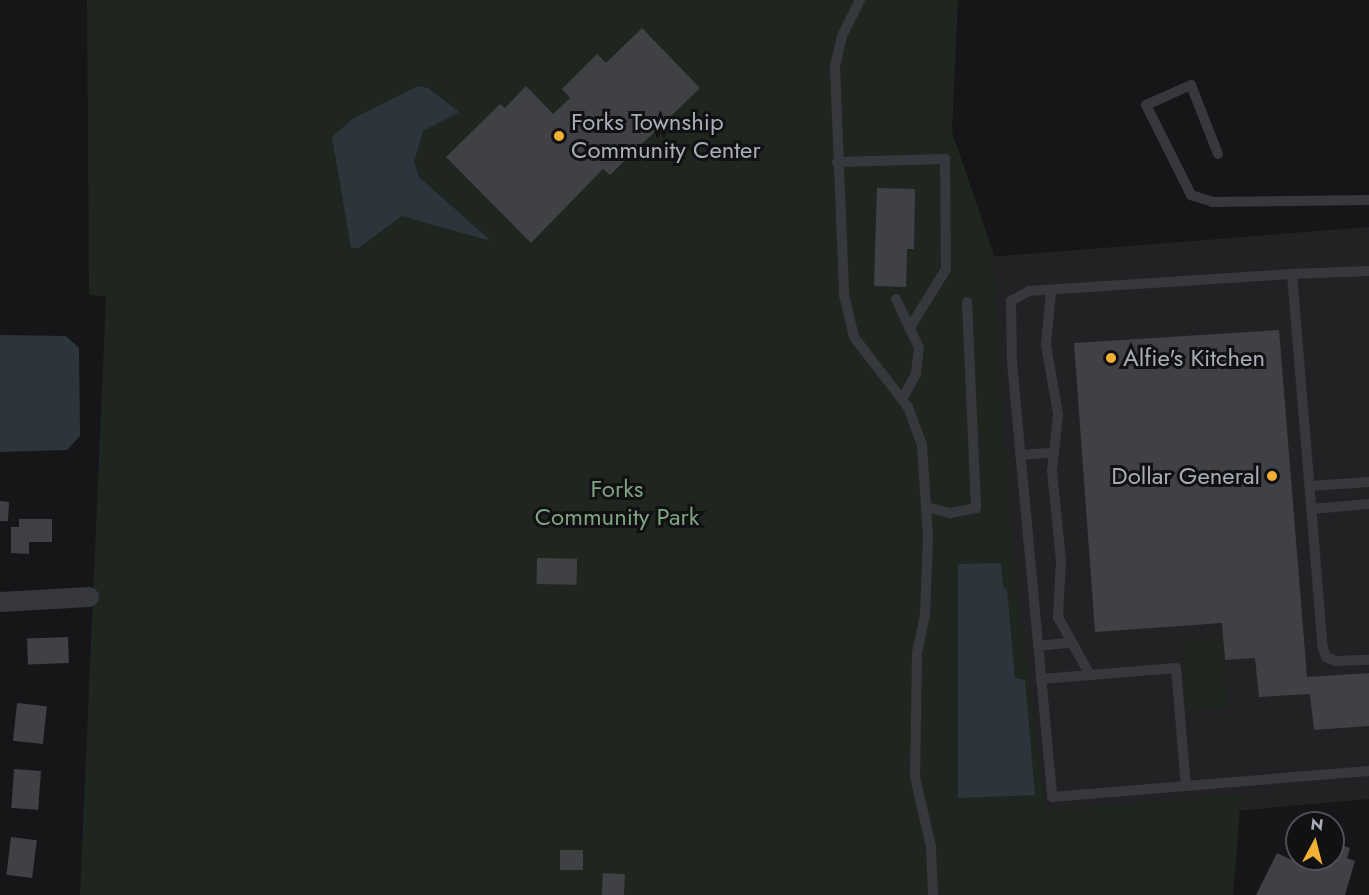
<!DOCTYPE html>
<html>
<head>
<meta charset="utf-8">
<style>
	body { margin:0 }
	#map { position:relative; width:1369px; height:895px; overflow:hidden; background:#161618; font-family:Jost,sans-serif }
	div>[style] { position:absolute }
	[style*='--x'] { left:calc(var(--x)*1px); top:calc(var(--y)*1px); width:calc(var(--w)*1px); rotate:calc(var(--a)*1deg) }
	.built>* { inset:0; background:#222225 }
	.green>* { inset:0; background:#1e261f; transform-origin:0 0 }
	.water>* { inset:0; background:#2c353c }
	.building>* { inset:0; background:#404145; transform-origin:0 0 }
	.service>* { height:10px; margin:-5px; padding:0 5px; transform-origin:5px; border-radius:5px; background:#37383d }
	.pedestrian>* { height:15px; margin:-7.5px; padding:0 7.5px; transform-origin:7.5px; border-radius:7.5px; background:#37383d }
	.minor>* { height:20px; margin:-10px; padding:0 10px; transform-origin:10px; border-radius:10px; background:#37383d }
	.dots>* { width:16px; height:16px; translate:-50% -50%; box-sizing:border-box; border:3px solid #111113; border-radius:50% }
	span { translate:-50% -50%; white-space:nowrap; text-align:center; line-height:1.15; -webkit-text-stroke:6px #111113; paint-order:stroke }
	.poi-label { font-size:24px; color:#a8adb8 }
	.left { translate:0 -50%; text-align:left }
	.right { translate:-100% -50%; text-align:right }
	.park-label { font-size:24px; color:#7fa381 }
	.north { position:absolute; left:1285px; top:811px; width:60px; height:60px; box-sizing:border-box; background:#111113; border:2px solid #4d4f55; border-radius:50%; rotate:7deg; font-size:16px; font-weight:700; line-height:24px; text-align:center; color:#a8adb8 }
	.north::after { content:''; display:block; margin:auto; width:21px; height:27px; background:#f2b134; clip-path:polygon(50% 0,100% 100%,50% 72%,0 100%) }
</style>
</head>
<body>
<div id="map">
	<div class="built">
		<i style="clip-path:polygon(1369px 227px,1369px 799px,1033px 829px,962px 259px)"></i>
	</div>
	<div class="green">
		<i style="clip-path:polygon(87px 0,958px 0,952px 132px,993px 252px,1012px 548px,1045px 809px,1241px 795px,1233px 895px,80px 895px,106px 297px,89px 295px)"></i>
		<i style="left:1223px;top:638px;width:70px;height:41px;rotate:86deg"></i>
	</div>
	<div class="water">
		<i style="clip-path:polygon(418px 86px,428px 88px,459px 112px,423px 131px,414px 162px,419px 177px,491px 241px,402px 216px,358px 248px,351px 248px,332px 137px,354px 118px)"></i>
		<i style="clip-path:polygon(0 335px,66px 336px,79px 348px,80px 436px,67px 450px,0 452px)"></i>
		<i style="clip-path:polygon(1001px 563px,1003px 587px,1007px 589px,1015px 678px,1025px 680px,1035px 795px,958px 798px,958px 564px)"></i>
	</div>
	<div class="building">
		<i style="clip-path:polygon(642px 28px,700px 88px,610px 175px,603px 169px,531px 243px,446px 157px,500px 104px,505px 108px,526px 86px,553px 114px,570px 98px,562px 89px,597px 54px,606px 63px)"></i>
		<i style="clip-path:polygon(877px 188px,915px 189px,914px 249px,907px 249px,906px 287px,874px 286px)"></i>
		<i style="clip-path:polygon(1279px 330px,1307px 677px,1369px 673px,1369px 726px,1314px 730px,1310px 694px,1259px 697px,1255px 658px,1225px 660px,1222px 623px,1095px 632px,1074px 343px)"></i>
		<i style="clip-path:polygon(0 501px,9px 502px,8px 521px,0 521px)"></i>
		<i style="clip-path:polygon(19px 519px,52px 519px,52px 542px,29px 542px,29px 554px,11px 553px,11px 527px,19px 527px)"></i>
		<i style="left:537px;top:558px;width:40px;height:26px;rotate:1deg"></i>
		<i style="left:68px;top:637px;width:26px;height:41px;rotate:88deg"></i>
		<i style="left:17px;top:703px;width:30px;height:38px;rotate:6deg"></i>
		<i style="left:14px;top:769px;width:27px;height:39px;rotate:4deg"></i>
		<i style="left:11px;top:837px;width:26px;height:38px;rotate:7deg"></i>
		<i style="clip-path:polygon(1333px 842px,1350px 848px,1347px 858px,1355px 861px,1345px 895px,1256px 895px,1277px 853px,1313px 870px,1316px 859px,1333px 859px)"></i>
		<i style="left:560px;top:850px;width:23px;height:20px"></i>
		<i style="left:603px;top:873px;width:22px;height:22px;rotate:3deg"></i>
	</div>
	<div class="service">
		<i style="--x:860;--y:0;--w:40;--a:116.6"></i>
		<i style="--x:842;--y:36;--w:32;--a:103"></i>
		<i style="--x:835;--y:67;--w:228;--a:87.7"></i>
		<i style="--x:844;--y:295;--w:43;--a:76.6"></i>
		<i style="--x:854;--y:337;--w:88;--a:52.4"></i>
		<i style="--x:908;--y:407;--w:40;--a:69.8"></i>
		<i style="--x:922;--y:445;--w:92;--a:86.3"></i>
		<i style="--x:928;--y:537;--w:78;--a:92.2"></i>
		<i style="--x:925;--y:615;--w:39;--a:102"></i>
		<i style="--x:917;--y:653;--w:124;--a:90.9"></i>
		<i style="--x:915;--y:777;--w:72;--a:77.1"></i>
		<i style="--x:931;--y:847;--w:48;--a:87.6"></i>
		<i style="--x:1218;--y:154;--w:74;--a:-111.4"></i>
		<i style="--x:1191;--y:85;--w:49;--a:156"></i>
		<i style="--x:1146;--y:105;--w:101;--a:63.4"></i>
		<i style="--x:1191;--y:195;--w:22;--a:18"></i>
		<i style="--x:1212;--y:202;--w:157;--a:-0.7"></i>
		<i style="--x:837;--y:162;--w:108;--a:-1.6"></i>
		<i style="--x:945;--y:159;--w:110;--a:89.5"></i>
		<i style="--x:946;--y:269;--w:70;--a:121.7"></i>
		<i style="--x:1369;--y:271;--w:77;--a:177.8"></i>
		<i style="--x:1292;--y:274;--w:375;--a:85.3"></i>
		<i style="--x:1323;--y:648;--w:9;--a:72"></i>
		<i style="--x:1326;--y:657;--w:11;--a:22"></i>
		<i style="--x:1336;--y:661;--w:33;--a:-2"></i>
		<i style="--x:1292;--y:274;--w:264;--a:176.3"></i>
		<i style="--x:1029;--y:291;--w:21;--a:151"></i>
		<i style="--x:1011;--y:301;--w:62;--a:89.1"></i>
		<i style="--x:1012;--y:363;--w:436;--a:84.7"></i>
		<i style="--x:1052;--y:797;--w:318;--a:-4.7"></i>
		<i style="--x:1051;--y:291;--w:54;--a:95.3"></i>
		<i style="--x:1046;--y:345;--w:70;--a:80.1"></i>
		<i style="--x:1058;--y:414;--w:57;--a:96"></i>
		<i style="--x:1052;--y:471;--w:90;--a:84.3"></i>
		<i style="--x:1061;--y:561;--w:56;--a:93.1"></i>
		<i style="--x:1058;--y:617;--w:66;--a:61.1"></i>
		<i style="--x:896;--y:299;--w:54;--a:64.9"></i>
		<i style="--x:919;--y:348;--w:26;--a:97"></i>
		<i style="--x:916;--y:374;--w:29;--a:119"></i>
		<i style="--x:1020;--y:455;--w:32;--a:-4"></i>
		<i style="--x:1310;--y:486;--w:59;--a:-3.9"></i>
		<i style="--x:927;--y:507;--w:24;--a:15"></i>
		<i style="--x:950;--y:513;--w:26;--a:-11"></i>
		<i style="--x:976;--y:508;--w:206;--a:-92.5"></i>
		<i style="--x:1312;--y:509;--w:57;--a:-5"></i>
		<i style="--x:1038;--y:646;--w:31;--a:-6"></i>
		<i style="--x:1041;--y:679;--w:135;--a:-4.7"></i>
		<i style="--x:1176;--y:668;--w:118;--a:85.2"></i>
	</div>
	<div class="pedestrian">
		<i style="--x:1297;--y:833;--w:13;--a:90"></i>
	</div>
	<div class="minor">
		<i style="--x:0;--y:602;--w:89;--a:-3.2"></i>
	</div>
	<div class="dots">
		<i style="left:559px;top:136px;background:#f2b134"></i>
		<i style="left:1111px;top:358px;background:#f2b134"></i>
		<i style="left:1272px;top:476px;background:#f2b134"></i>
	</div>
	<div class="poi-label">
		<span class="left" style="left:571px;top:136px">Forks Township<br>Community Center</span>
		<span class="left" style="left:1123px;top:358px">Alfie's Kitchen</span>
		<span class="right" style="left:1260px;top:476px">Dollar General</span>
	</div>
	<div class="park-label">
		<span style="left:617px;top:503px">Forks<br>Community Park</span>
	</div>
	<div class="north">N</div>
</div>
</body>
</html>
